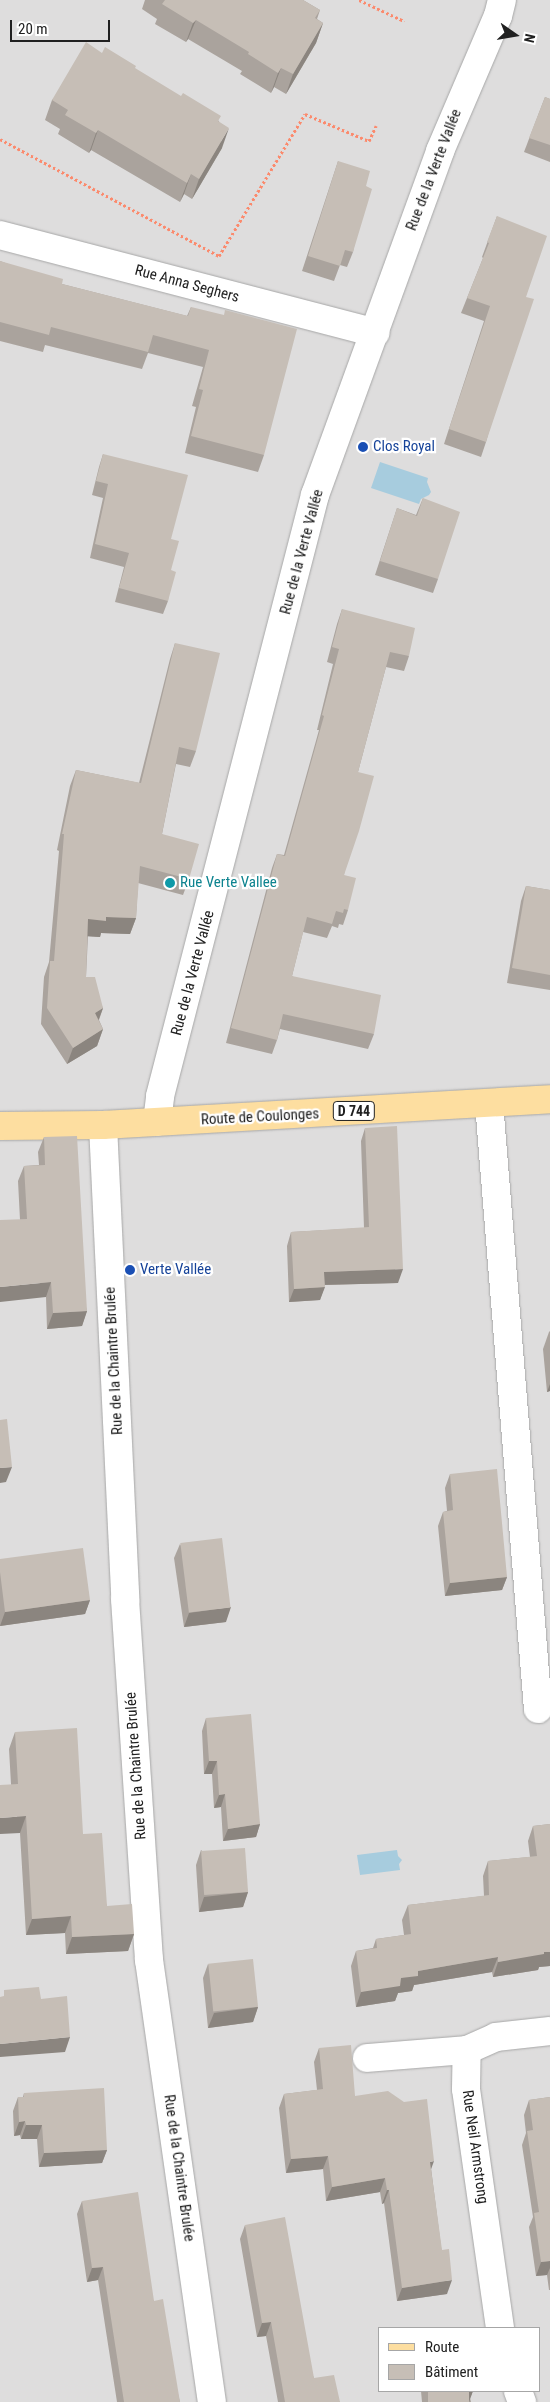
<!DOCTYPE html>
<html>
<head>
<meta charset="utf-8">
<style>
	body { margin:0 }
	#map { position:relative; width:550px; height:2402px; overflow:hidden; background:#f1eee7; font-family:"Roboto Condensed",sans-serif }
	div>[style] { position:absolute }
	[style*='--x'] { left:calc(var(--x)*1px); top:calc(var(--y)*1px); width:calc(var(--w)*1px); rotate:calc(var(--a)*1deg) }
	.residential>* { inset:0; background:#dedddd }
	.water>* { inset:0; background:#a7ccde }
	.path>* { height:3px; margin-top:-1.5px; transform-origin:0; background:repeating-linear-gradient(90deg,#fb8a6d 0 2.5px,transparent 0 5px) }
	.roads { filter:drop-shadow(0 0 1px #a7a7a7) drop-shadow(0 0 1px #a7a7a7) }
	.minor>* { height:28px; margin:-14px; padding:0 14px; transform-origin:14px; border-radius:14px; background:#fff }
	.major>* { height:28px; margin:-14px; padding:0 14px; transform-origin:14px; border-radius:14px; background:#fddea0 }
	.wall>* { inset:0; background:#aaa39d }
	.shaded-wall>* { inset:0; background:#8b857f }
	.building>* { inset:0; background:#c6beb6; transform-origin:0 0 }
	.dots>* { width:14px; height:14px; translate:-50% -50%; box-sizing:border-box; border:2px solid #fff; border-radius:50% }
	span { translate:-50% -50%; white-space:nowrap; text-align:center; line-height:1.15; -webkit-text-stroke:4.5px #fff; paint-order:stroke }
	.shield-label span { padding:1px 4px; background:#fff; border:1px solid; border-radius:4px; -webkit-text-stroke-width:0 }
	.shield-label { font-size:14px; color:#202020; font-weight:700 }
	.street-label { font-size:15px; color:#202020 }
	.transit-label { font-size:15px; color:#164399 }
	.left { translate:0 -50%; text-align:left }
	.culture-label { font-size:15px; color:#0d838f }
	.legend { position:absolute; left:378px; top:2327px; width:162px; height:65px; box-sizing:border-box; background:#fff; border:1px solid #a6a6a6; margin:0; padding:6px 9px; list-style:none; font-size:15px; color:#202020 }
	.legend li { display:flex; align-items:center; gap:10px; height:25px }
	.legend b { width:25px; border:1px solid #a6a6a6 }
	.north { position:absolute; left:490px; top:10px; width:50px; height:50px; -webkit-text-stroke:4px #fff; paint-order:stroke; rotate:103deg; font-size:14px; font-weight:700; line-height:20px; text-align:center; color:#202020 }
	.north::after { content:''; display:block; margin:auto; width:18px; height:22px; background:#202020; clip-path:polygon(50% 0,100% 100%,50% 72%,0 100%) }
	.scale { position:absolute; left:10px; top:20px; width:100px; height:22px; box-sizing:border-box; border:2px solid #202020; border-top:0; padding-left:6px; font-size:15px; line-height:18px; white-space:nowrap; color:#202020; -webkit-text-stroke:4px #fff; paint-order:stroke }
</style>
</head>
<body>
<div id="map">
	<div class="residential">
		<i style="clip-path:polygon(evenodd,0 0,550px 0,550px 2402px,0 2402px,0 0,379px 2328px,539px 2328px,539px 2391px,379px 2391px,379px 2328px)"></i>
	</div>
	<div class="water">
		<i style="clip-path:polygon(380px 462px,428px 478px,427px 482px,431px 492px,429px 495px,421px 499px,419px 504px,371px 488px)"></i>
		<i style="clip-path:polygon(397px 1850px,398px 1856px,402px 1860px,399px 1864px,400px 1870px,360px 1875px,357px 1855px)"></i>
	</div>
	<div class="path">
		<i style="--x:359;--y:0;--w:50;--a:25"></i>
		<i style="--x:0;--y:139;--w:248;--a:28.1"></i>
		<i style="--x:219;--y:256;--w:166;--a:-58.8"></i>
		<i style="--x:305;--y:114;--w:69;--a:22.9"></i>
		<i style="--x:369;--y:141;--w:17;--a:-65"></i>
	</div>
	<div class="roads">
		<div class="minor">
			<i style="--x:0;--y:235;--w:388;--a:14.6"></i>
			<i style="--x:489;--y:1103;--w:608;--a:85.38"></i>
			<i style="--x:157;--y:1122;--w:26;--a:-83"></i>
			<i style="--x:160;--y:1096;--w:621;--a:-75.54"></i>
			<i style="--x:315;--y:495;--w:366;--a:-70"></i>
			<i style="--x:440;--y:151;--w:147;--a:-66.8"></i>
			<i style="--x:498;--y:16;--w:16;--a:-76"></i>
			<i style="--x:103;--y:1125;--w:475;--a:87.3"></i>
			<i style="--x:125;--y:1599;--w:362;--a:86.2"></i>
			<i style="--x:149;--y:1960;--w:446;--a:81.9"></i>
			<i style="--x:367;--y:2058;--w:100;--a:-4.6"></i>
			<i style="--x:500;--y:2328;--w:241;--a:-98.1"></i>
			<i style="--x:466;--y:2089;--w:39;--a:-89"></i>
			<i style="--x:467;--y:2050;--w:32;--a:-24"></i>
			<i style="--x:496;--y:2037;--w:54;--a:-6.3"></i>
			<i style="--x:518;--y:2391;--w:12;--a:70"></i>
		</div>
		<div class="major">
			<i style="--x:0;--y:1126;--w:103;--a:-0.6"></i>
			<i style="--x:103;--y:1125;--w:448;--a:-3.3"></i>
		</div>
	</div>
	<div class="wall">
		<i style="clip-path:polygon(145px 0,303px 0,320px 10px,317px 19px,323px 23px,316px 43px,286px 94px,274px 87px,271px 93px,240px 74px,242px 71px,188px 39px,186px 42px,155px 24px,157px 19px,142px 9px)"></i>
		<i style="clip-path:polygon(102px 53px,135px 69px,219px 121px,222px 148px,192px 199px,184px 194px,180px 202px,91px 150px,89px 153px,58px 134px,60px 129px,45px 120px,52px 100px)"></i>
		<i style="clip-path:polygon(545px 97px,550px 99px,550px 162px,524px 152px)"></i>
		<i style="clip-path:polygon(338px 161px,366px 186px,353px 252px,347px 267px,340px 265px,334px 281px,302px 271px)"></i>
		<i style="clip-path:polygon(497px 216px,526px 297px,486px 442px,481px 457px,444px 444px,484px 321px,461px 313px,483px 258px,482px 257px)"></i>
		<i style="clip-path:polygon(0 261px,62px 284px,187px 316px,191px 307px,264px 455px,258px 472px,185px 453px,196px 407px,192px 406px,203px 367px,148px 353px,142px 369px,45px 345px,43px 352px,0 341px)"></i>
		<i style="clip-path:polygon(103px 454px,171px 539px,171px 570px,168px 601px,163px 614px,115px 602px,124px 567px,90px 558px,103px 498px,92px 495px,99px 467px)"></i>
		<i style="clip-path:polygon(423px 498px,438px 579px,433px 593px,375px 575px,397px 508px,416px 515px)"></i>
		<i style="clip-path:polygon(342px 609px,409px 656px,404px 671px,386px 667px,358px 772px,344px 875px,348px 910px,343px 925px,339px 924px,338px 928px,332px 926px,327px 938px,303px 932px,292px 976px,374px 1034px,368px 1049px,280px 1029px,277px 1040px,272px 1054px,226px 1043px,272px 868px,277px 854px,284px 855px,319px 730px,317px 730px,333px 664px,327px 662px,337px 624px)"></i>
		<i style="clip-path:polygon(175px 643px,196px 751px,190px 767px,176px 764px,162px 834px,189px 879px,183px 895px,138px 883px,136px 918px,130px 934px,101px 933px,100px 937px,88px 936px,86px 977px,103px 1008px,99px 1020px,103px 1029px,97px 1046px,67px 1064px,41px 1024px,44px 977px,49px 962px,59px 851px,57px 850px,70px 786px,76px 770px,139px 783px,170px 659px)"></i>
		<i style="clip-path:polygon(526px 886px,550px 890px,550px 990px,507px 983px,521px 901px)"></i>
		<i style="clip-path:polygon(365px 1128px,398px 1283px,325px 1285px,320px 1300px,289px 1302px,287px 1246px,291px 1232px,364px 1228px,361px 1141px)"></i>
		<i style="clip-path:polygon(44px 1137px,87px 1311px,82px 1326px,47px 1329px,46px 1297px,20px 1220px,18px 1181px,24px 1166px,39px 1165px,38px 1152px)"></i>
		<i style="clip-path:polygon(550px 1331px,550px 1391px,547px 1392px,543px 1349px,549px 1332px)"></i>
		<i style="clip-path:polygon(450px 1474px,507px 1577px,502px 1590px,445px 1596px,438px 1526px,443px 1512px,447px 1511px,445px 1488px)"></i>
		<i style="clip-path:polygon(180px 1544px,226px 1622px,184px 1627px,174px 1558px)"></i>
		<i style="clip-path:polygon(0 1559px,90px 1600px,85px 1614px,0 1626px)"></i>
		<i style="clip-path:polygon(206px 1718px,260px 1824px,256px 1837px,223px 1841px,221px 1807px,214px 1808px,212px 1774px,204px 1774px,202px 1731px)"></i>
		<i style="clip-path:polygon(15px 1732px,83px 1834px,107px 1906px,134px 1934px,128px 1951px,66px 1954px,65px 1933px,26px 1935px,20px 1833px,11px 1784px,9px 1749px)"></i>
		<i style="clip-path:polygon(550px 1824px,550px 1966px,539px 1967px,538px 1970px,493px 1977px,492px 1972px,414px 1985px,412px 1991px,398px 1993px,395px 2001px,356px 2007px,351px 1966px,356px 1951px,373px 1948px,376px 1939px,404px 1935px,402px 1920px,408px 1905px,484px 1896px,483px 1876px,488px 1861px,530px 1857px,528px 1841px,533px 1826px)"></i>
		<i style="clip-path:polygon(201px 1850px,248px 1892px,243px 1907px,199px 1912px,196px 1865px)"></i>
		<i style="clip-path:polygon(208px 1964px,258px 2007px,253px 2022px,208px 2028px,203px 1978px)"></i>
		<i style="clip-path:polygon(319px 2048px,355px 2096px,431px 2168px,447px 2294px,397px 2301px,384px 2203px,382px 2204px,380px 2192px,326px 2201px,323px 2169px,286px 2173px,279px 2108px,284px 2094px,317px 2090px,314px 2062px)"></i>
		<i style="clip-path:polygon(24px 2093px,107px 2150px,102px 2163px,39px 2167px,37px 2139px,21px 2139px,20px 2135px,14px 2136px,13px 2111px,18px 2097px,23px 2097px)"></i>
		<i style="clip-path:polygon(550px 2097px,550px 2290px,549px 2290px,547px 2275px,536px 2276px,529px 2227px,533px 2217px,522px 2145px,526px 2133px,524px 2115px,529px 2100px)"></i>
		<i style="clip-path:polygon(82px 2201px,154px 2301px,180px 2402px,117px 2402px,98px 2280px,87px 2282px,77px 2214px)"></i>
		<i style="clip-path:polygon(245px 2225px,314px 2378px,340px 2402px,278px 2402px,266px 2336px,257px 2337px,240px 2239px)"></i>
		<i style="clip-path:polygon(421px 2391px,473px 2391px,470px 2398px,471px 2402px,422px 2402px)"></i>
	</div>
	<div class="shaded-wall">
		<i style="clip-path:polygon(196px 20px,188px 39px,186px 42px,193px 23px)"></i>
		<i style="clip-path:polygon(323px 23px,316px 43px,286px 94px,293px 74px)"></i>
		<i style="clip-path:polygon(281px 68px,274px 87px,271px 93px,278px 73px)"></i>
		<i style="clip-path:polygon(229px 128px,222px 148px,192px 199px,199px 179px)"></i>
		<i style="clip-path:polygon(98px 130px,91px 150px,89px 153px,96px 133px)"></i>
		<i style="clip-path:polygon(191px 174px,184px 194px,180px 202px,187px 183px)"></i>
		<i style="clip-path:polygon(106px 917px,136px 918px,130px 934px,101px 933px,100px 937px,82px 936px,88px 919px)"></i>
		<i style="clip-path:polygon(103px 1008px,97px 1024px,95px 1013px)"></i>
		<i style="clip-path:polygon(103px 1029px,97px 1046px,67px 1064px,73px 1048px)"></i>
		<i style="clip-path:polygon(403px 1269px,398px 1283px,319px 1285px,324px 1272px)"></i>
		<i style="clip-path:polygon(51px 1282px,46px 1297px,0 1302px,0 1287px)"></i>
		<i style="clip-path:polygon(325px 1287px,320px 1300px,289px 1302px,294px 1289px)"></i>
		<i style="clip-path:polygon(87px 1311px,82px 1326px,47px 1329px,53px 1313px)"></i>
		<i style="clip-path:polygon(550px 1384px,550px 1391px,547px 1392px)"></i>
		<i style="clip-path:polygon(12px 1467px,6px 1482px,0 1483px,0 1468px)"></i>
		<i style="clip-path:polygon(507px 1577px,502px 1590px,445px 1596px,450px 1583px)"></i>
		<i style="clip-path:polygon(90px 1600px,85px 1614px,0 1626px,5px 1612px)"></i>
		<i style="clip-path:polygon(231px 1607px,226px 1622px,184px 1627px,189px 1613px)"></i>
		<i style="clip-path:polygon(209px 1761px,217px 1761px,212px 1774px,204px 1774px)"></i>
		<i style="clip-path:polygon(225px 1794px,221px 1807px,214px 1808px,219px 1795px)"></i>
		<i style="clip-path:polygon(26px 1816px,20px 1833px,0 1834px,0 1818px)"></i>
		<i style="clip-path:polygon(260px 1824px,256px 1837px,223px 1841px,228px 1829px)"></i>
		<i style="clip-path:polygon(248px 1892px,243px 1907px,199px 1912px,204px 1897px)"></i>
		<i style="clip-path:polygon(71px 1916px,65px 1933px,26px 1935px,32px 1919px)"></i>
		<i style="clip-path:polygon(134px 1934px,128px 1951px,66px 1954px,72px 1937px)"></i>
		<i style="clip-path:polygon(544px 1952px,550px 1952px,550px 1966px,539px 1967px,538px 1970px,493px 1977px,498px 1962px)"></i>
		<i style="clip-path:polygon(498px 1957px,492px 1972px,414px 1985px,412px 1991px,398px 1993px,395px 2001px,356px 2007px,361px 1992px,401px 1978px,418px 1971px)"></i>
		<i style="clip-path:polygon(258px 2007px,253px 2022px,208px 2028px,214px 2013px)"></i>
		<i style="clip-path:polygon(70px 2037px,65px 2052px,0 2057px,0 2044px)"></i>
		<i style="clip-path:polygon(25px 2121px,20px 2135px,14px 2136px,19px 2122px)"></i>
		<i style="clip-path:polygon(26px 2125px,42px 2125px,37px 2139px,21px 2139px)"></i>
		<i style="clip-path:polygon(107px 2150px,102px 2163px,39px 2167px,44px 2153px)"></i>
		<i style="clip-path:polygon(328px 2156px,323px 2169px,286px 2173px,291px 2159px)"></i>
		<i style="clip-path:polygon(434px 2161px,429px 2175px,430px 2162px)"></i>
		<i style="clip-path:polygon(385px 2178px,380px 2192px,326px 2201px,332px 2187px)"></i>
		<i style="clip-path:polygon(387px 2190px,389px 2190px,384px 2203px,382px 2204px)"></i>
		<i style="clip-path:polygon(550px 2261px,550px 2268px,547px 2275px,536px 2276px,541px 2262px)"></i>
		<i style="clip-path:polygon(103px 2267px,98px 2280px,87px 2282px,92px 2268px)"></i>
		<i style="clip-path:polygon(452px 2280px,447px 2294px,397px 2301px,402px 2288px)"></i>
		<i style="clip-path:polygon(271px 2322px,266px 2336px,257px 2337px,262px 2323px)"></i>
		<i style="clip-path:polygon(469px 2391px,473px 2391px,469px 2402px)"></i>
	</div>
	<div class="building">
		<i style="clip-path:polygon(165px 0,303px 0,320px 10px,315px 18px,323px 23px,293px 74px,281px 68px,278px 73px,248px 54px,249px 52px,196px 20px,193px 23px,162px 4px)"></i>
		<i style="clip-path:polygon(86px 42px,102px 53px,105px 47px,136px 66px,135px 68px,181px 96px,183px 93px,221px 116px,218px 121px,229px 128px,199px 179px,191px 174px,187px 183px,98px 130px,96px 133px,65px 115px,68px 110px,52px 100px)"></i>
		<i style="clip-path:polygon(545px 97px,550px 99px,550px 145px,529px 138px)"></i>
		<i style="clip-path:polygon(338px 161px,370px 171px,366px 186px,372px 189px,353px 252px,345px 250px,340px 266px,308px 256px)"></i>
		<i style="clip-path:polygon(497px 216px,547px 236px,526px 297px,534px 299px,486px 442px,449px 429px,490px 306px,467px 298px,489px 243px,487px 242px)"></i>
		<i style="clip-path:polygon(0 261px,63px 279px,62px 284px,188px 316px,191px 307px,224px 315px,225px 310px,297px 329px,264px 455px,191px 436px,203px 390px,199px 389px,209px 350px,153px 335px,148px 352px,51px 327px,49px 335px,0 322px)"></i>
		<i style="clip-path:polygon(103px 454px,188px 475px,171px 539px,179px 541px,171px 570px,176px 572px,168px 601px,119px 588px,129px 553px,95px 544px,108px 484px,96px 481px)"></i>
		<i style="clip-path:polygon(423px 498px,460px 512px,438px 579px,380px 561px,397px 508px,417px 516px)"></i>
		<i style="clip-path:polygon(342px 609px,415px 628px,409px 656px,390px 652px,358px 772px,374px 776px,359px 831px,344px 875px,356px 878px,348px 910px,344px 909px,343px 913px,336px 911px,332px 924px,307px 917px,292px 976px,381px 995px,374px 1034px,283px 1014px,277px 1040px,231px 1028px,277px 854px,285px 856px,324px 716px,322px 715px,339px 649px,332px 647px)"></i>
		<i style="clip-path:polygon(175px 643px,220px 653px,196px 751px,179px 747px,162px 834px,199px 844px,189px 879px,140px 866px,136px 918px,106px 917px,106px 921px,88px 919px,86px 977px,95px 977px,103px 1008px,95px 1013px,103px 1029px,73px 1048px,47px 1008px,50px 961px,54px 961px,64px 834px,62px 834px,76px 770px,141px 783px)"></i>
		<i style="clip-path:polygon(526px 886px,550px 890px,550px 975px,512px 968px)"></i>
		<i style="clip-path:polygon(397px 1126px,403px 1269px,324px 1272px,325px 1287px,294px 1289px,291px 1232px,369px 1227px,365px 1128px)"></i>
		<i style="clip-path:polygon(77px 1136px,87px 1311px,53px 1313px,51px 1282px,0 1287px,0 1220px,27px 1219px,24px 1166px,45px 1165px,44px 1137px)"></i>
		<i style="clip-path:polygon(7px 1419px,12px 1467px,0 1468px,0 1420px)"></i>
		<i style="clip-path:polygon(497px 1469px,507px 1577px,450px 1583px,443px 1512px,453px 1510px,450px 1474px)"></i>
		<i style="left:222px;top:1538px;width:70px;height:42px;rotate:83deg"></i>
		<i style="clip-path:polygon(83px 1548px,90px 1600px,5px 1612px,0 1572px,0 1559px)"></i>
		<i style="clip-path:polygon(251px 1714px,260px 1824px,228px 1829px,225px 1794px,219px 1795px,217px 1761px,209px 1761px,206px 1718px)"></i>
		<i style="clip-path:polygon(77px 1728px,83px 1834px,102px 1833px,107px 1906px,132px 1904px,134px 1934px,72px 1937px,71px 1916px,32px 1919px,26px 1816px,0 1818px,0 1785px,18px 1784px,15px 1732px)"></i>
		<i style="clip-path:polygon(550px 1824px,550px 1952px,544px 1952px,544px 1954px,498px 1962px,498px 1957px,418px 1971px,418px 1976px,401px 1978px,400px 1986px,361px 1992px,356px 1951px,377px 1948px,376px 1939px,411px 1934px,408px 1905px,489px 1895px,488px 1861px,537px 1856px,533px 1826px)"></i>
		<i style="left:245px;top:1848px;width:44px;height:44px;rotate:86deg"></i>
		<i style="left:253px;top:1959px;width:48px;height:45px;rotate:84deg"></i>
		<i style="clip-path:polygon(39px 1987px,41px 1999px,67px 1996px,70px 2037px,0 2044px,0 1997px,4px 1996px,4px 1990px)"></i>
		<i style="clip-path:polygon(351px 2045px,355px 2096px,388px 2091px,404px 2102px,427px 2099px,434px 2161px,430px 2162px,442px 2250px,449px 2249px,452px 2280px,402px 2288px,389px 2190px,387px 2190px,385px 2178px,332px 2187px,328px 2156px,291px 2159px,284px 2094px,323px 2089px,319px 2048px)"></i>
		<i style="clip-path:polygon(104px 2088px,107px 2150px,44px 2153px,42px 2125px,26px 2125px,25px 2121px,19px 2122px,18px 2097px,24px 2097px,24px 2093px)"></i>
		<i style="clip-path:polygon(550px 2097px,550px 2261px,541px 2262px,534px 2213px,539px 2212px,527px 2131px,533px 2130px,529px 2100px)"></i>
		<i style="clip-path:polygon(138px 2192px,154px 2301px,163px 2299px,180px 2402px,124px 2402px,103px 2267px,92px 2268px,82px 2201px)"></i>
		<i style="clip-path:polygon(285px 2217px,314px 2378px,334px 2375px,340px 2402px,285px 2402px,271px 2322px,262px 2323px,245px 2225px)"></i>
		<i style="left:428px;top:2391px;width:41px;height:11px"></i>
	</div>
	<div class="dots">
		<i style="left:363px;top:447px;background:#1a4fb4"></i>
		<i style="left:170px;top:883px;background:#0f9aa8"></i>
		<i style="left:130px;top:1270px;background:#1a4fb4"></i>
	</div>
	<div class="shield-label">
		<span style="left:354px;top:1111px">D 744</span>
	</div>
	<div class="street-label">
		<span style="left:434px;top:170px;rotate:-69deg">Rue de la Verte Vallée</span>
		<span style="left:187px;top:284px;rotate:15deg">Rue Anna Seghers</span>
		<span style="left:302px;top:552px;rotate:-75deg">Rue de la Verte Vallée</span>
		<span style="left:193px;top:973px;rotate:-75deg">Rue de la Verte Vallée</span>
		<span style="left:260px;top:1117px;rotate:-3deg">Route de Coulonges</span>
		<span style="left:114px;top:1361px;rotate:-93deg">Rue de la Chaintre Brulée</span>
		<span style="left:136px;top:1766px;rotate:-94deg">Rue de la Chaintre Brulée</span>
		<span style="left:475px;top:2147px;rotate:82deg">Rue Neil Armstrong</span>
		<span style="left:179px;top:2168px;rotate:82deg">Rue de la Chaintre Brulée</span>
	</div>
	<div class="transit-label">
		<span class="left" style="left:373px;top:447px">Clos Royal</span>
		<span class="left" style="left:140px;top:1270px">Verte Vallée</span>
	</div>
	<div class="culture-label">
		<span class="left" style="left:180px;top:883px">Rue Verte Vallee</span>
	</div>
	<ul class="legend">
	<li><b style="height:6px;background:#fddea0"></b>Route</li>
	<li><b style="height:14px;background:#c6beb6"></b>Bâtiment</li>
	</ul>
	<div class="north">N</div>
	<div class="scale">20 m</div>
</div>
</body>
</html>
